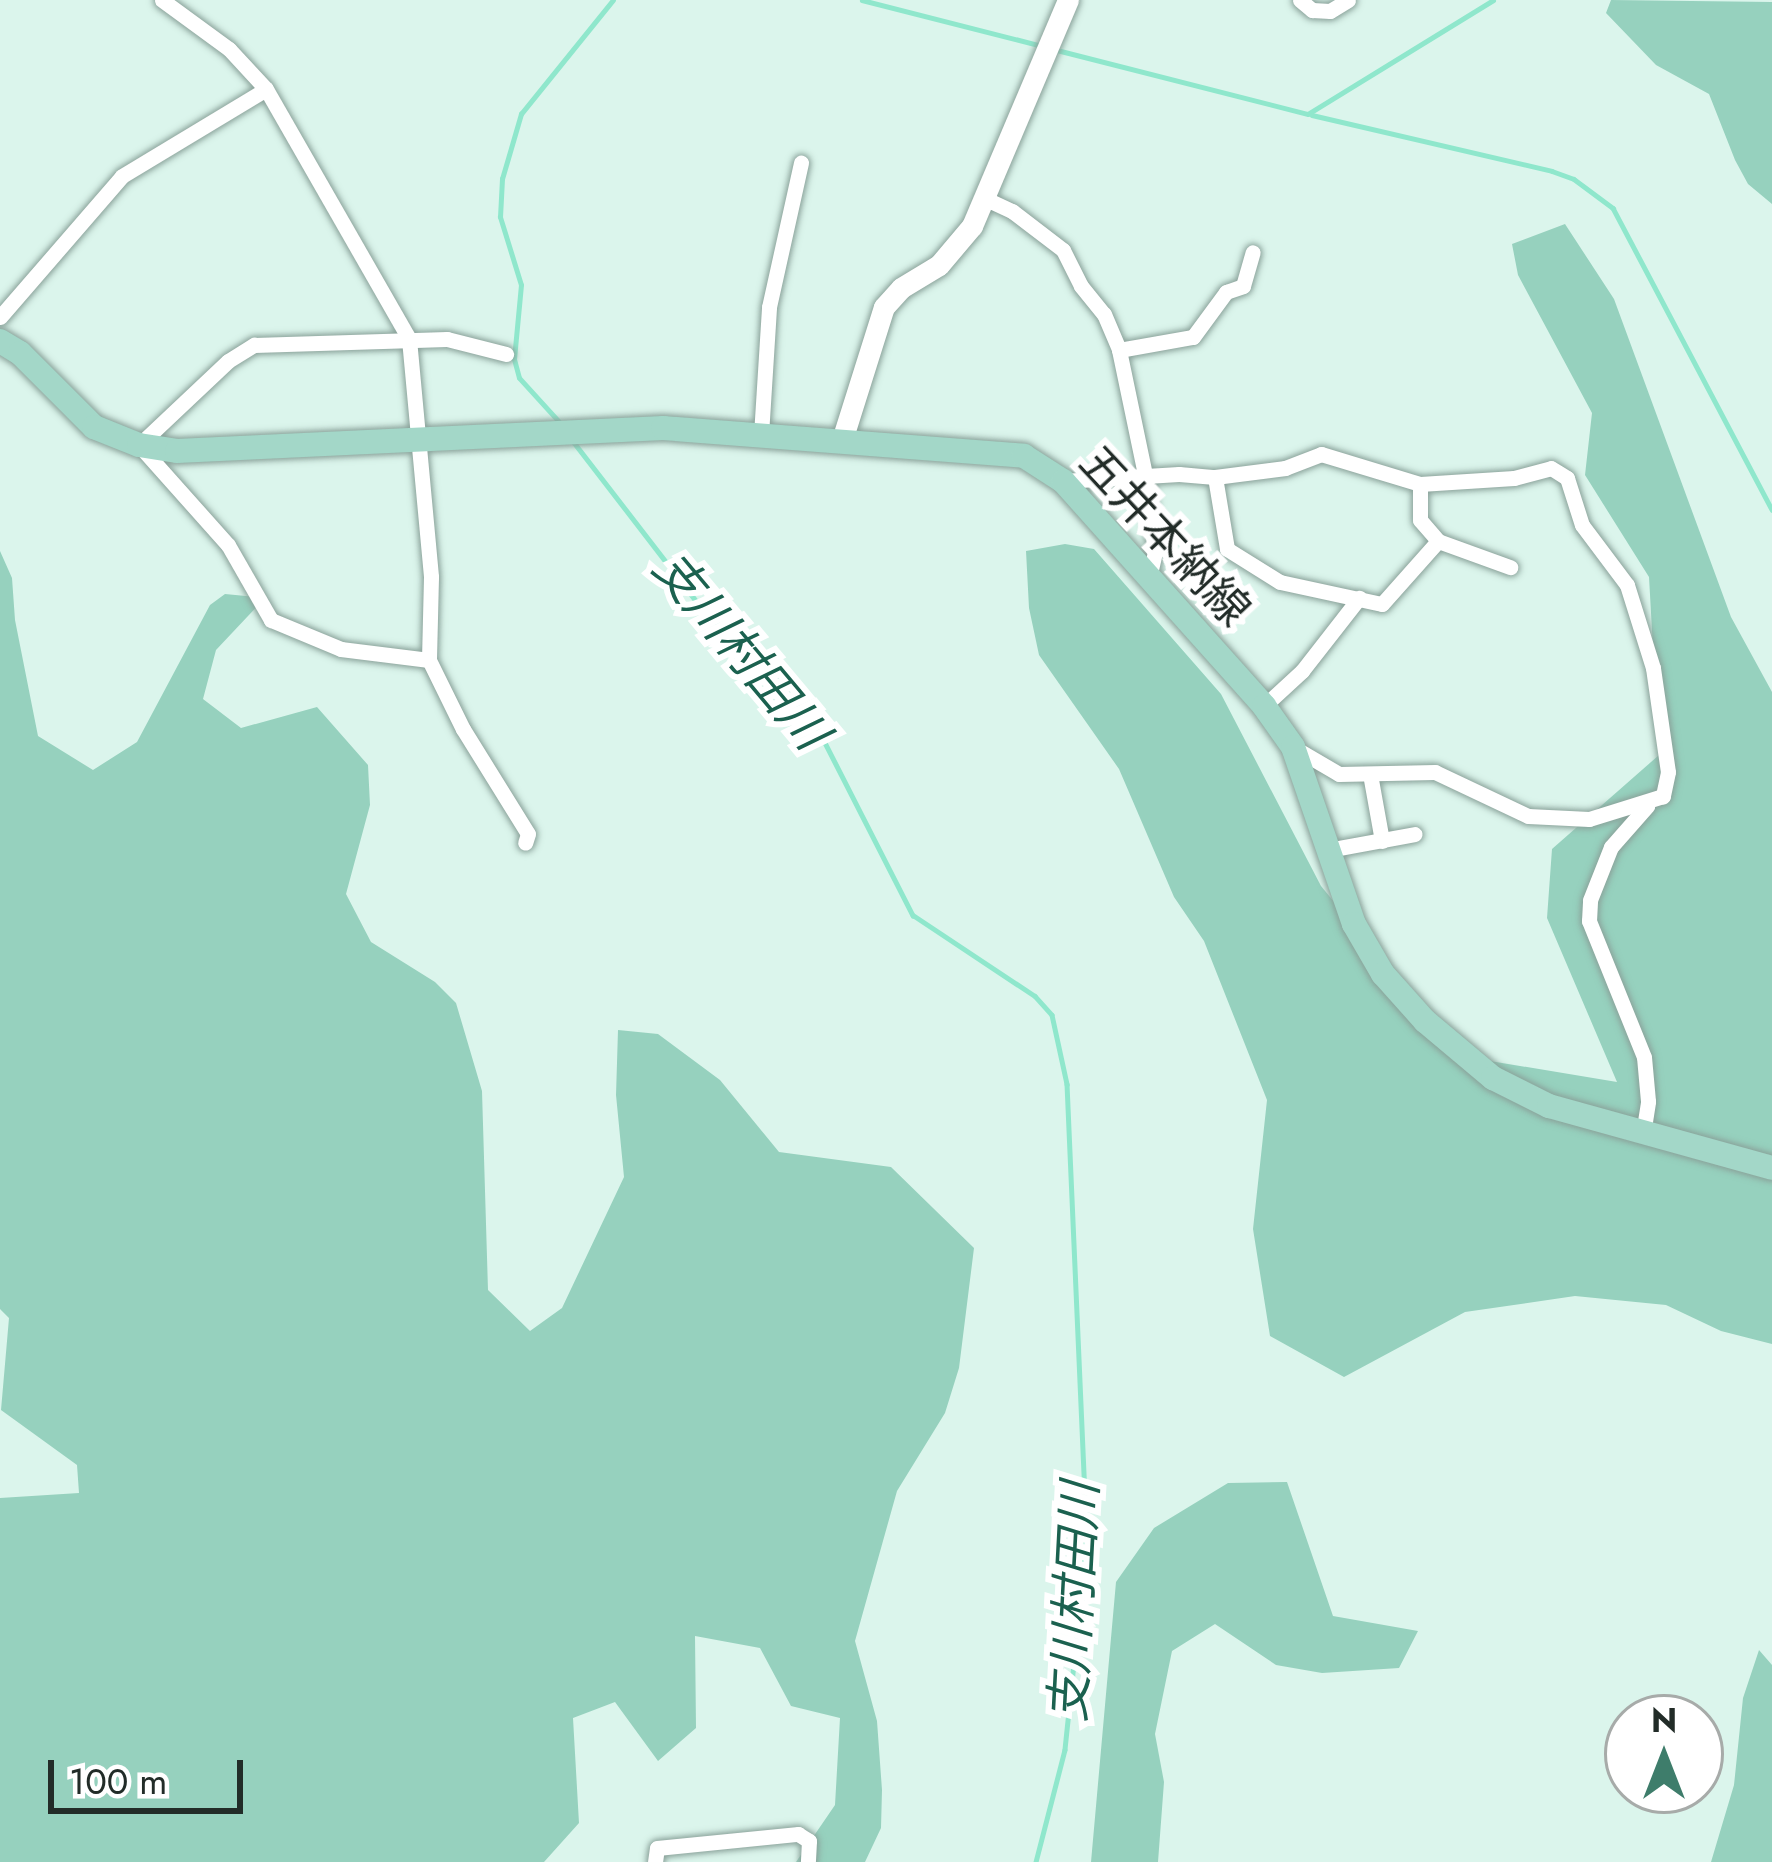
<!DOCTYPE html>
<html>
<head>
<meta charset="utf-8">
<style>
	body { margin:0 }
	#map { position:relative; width:1772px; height:1862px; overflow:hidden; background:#dbf5ec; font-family:Jost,"Noto Sans JP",sans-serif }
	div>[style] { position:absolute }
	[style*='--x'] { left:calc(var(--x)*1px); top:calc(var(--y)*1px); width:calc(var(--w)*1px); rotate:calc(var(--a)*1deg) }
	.green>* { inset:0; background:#96d1be }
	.stream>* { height:4.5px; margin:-2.25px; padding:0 2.25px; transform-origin:2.25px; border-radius:2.25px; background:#8fe7cc }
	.roads { filter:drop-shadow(0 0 3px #8aa29a) drop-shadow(0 0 3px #8aa29a) }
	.minor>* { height:15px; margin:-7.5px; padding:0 7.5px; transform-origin:7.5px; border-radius:7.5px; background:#fff }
	.secondary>* { height:21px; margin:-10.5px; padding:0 10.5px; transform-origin:10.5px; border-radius:10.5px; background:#fff }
	.primary>* { height:24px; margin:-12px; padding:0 12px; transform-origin:12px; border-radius:12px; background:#a3d7c8 }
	span { translate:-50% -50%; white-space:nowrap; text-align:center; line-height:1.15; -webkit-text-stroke:12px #fff; paint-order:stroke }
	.street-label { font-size:45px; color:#222c28 }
	.water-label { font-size:48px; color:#1b614f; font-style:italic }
	.north { position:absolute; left:1604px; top:1694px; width:120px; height:120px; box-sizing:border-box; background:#fff; border:3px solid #a7aba9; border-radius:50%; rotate:0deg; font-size:33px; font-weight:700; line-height:48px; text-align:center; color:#222c28 }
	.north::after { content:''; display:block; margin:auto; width:42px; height:54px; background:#3e7d6b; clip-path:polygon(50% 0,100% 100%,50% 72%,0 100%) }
	.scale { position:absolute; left:48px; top:1760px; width:195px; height:54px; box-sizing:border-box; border:6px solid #222c28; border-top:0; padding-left:15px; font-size:36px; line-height:42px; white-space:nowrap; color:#222c28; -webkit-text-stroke:9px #fff; paint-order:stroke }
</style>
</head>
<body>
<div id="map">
	<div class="green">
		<i style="clip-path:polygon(1611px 0,1772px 2px,1772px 204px,1748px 184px,1735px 160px,1709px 94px,1656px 65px,1606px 13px)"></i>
		<i style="clip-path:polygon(1565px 224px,1614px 299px,1731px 617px,1772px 692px,1772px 1344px,1721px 1331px,1666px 1305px,1575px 1296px,1465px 1312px,1344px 1377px,1270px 1336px,1253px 1229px,1267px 1100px,1204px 941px,1174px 897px,1119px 769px,1039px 655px,1029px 608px,1026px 551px,1065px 544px,1094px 549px,1221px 694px,1321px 886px,1460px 1056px,1617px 1082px,1547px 918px,1552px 849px,1659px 755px,1649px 577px,1585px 475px,1592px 413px,1518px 275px,1512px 244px)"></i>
		<i style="clip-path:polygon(0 551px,12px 578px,15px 620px,38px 736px,93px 770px,137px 742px,210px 605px,225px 594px,265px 598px,216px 650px,203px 699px,241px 728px,317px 707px,368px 765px,370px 805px,346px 894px,371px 942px,435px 982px,456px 1003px,482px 1091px,488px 1290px,530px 1331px,562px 1308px,624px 1177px,616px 1095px,618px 1030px,658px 1034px,720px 1080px,779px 1152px,891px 1167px,974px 1248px,959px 1368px,945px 1413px,897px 1491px,855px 1641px,877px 1721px,882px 1790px,881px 1828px,865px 1862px,796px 1862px,835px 1805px,840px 1718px,791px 1706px,760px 1648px,695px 1636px,696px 1728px,658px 1761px,615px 1702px,573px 1718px,579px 1823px,544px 1862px,0 1862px,0 1498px,79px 1493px,77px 1465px,1px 1410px,9px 1318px,0 1309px)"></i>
		<i style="clip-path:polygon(1287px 1482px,1333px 1616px,1418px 1631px,1399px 1668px,1322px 1673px,1276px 1665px,1215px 1624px,1172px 1651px,1155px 1734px,1164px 1782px,1158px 1862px,1091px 1862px,1116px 1582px,1154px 1528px,1228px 1483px)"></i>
		<i style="clip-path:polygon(1759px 1650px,1772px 1665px,1772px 1862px,1711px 1862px,1734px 1785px,1743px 1698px)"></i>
	</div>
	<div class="stream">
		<i style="--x:862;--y:0;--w:186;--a:14.3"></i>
		<i style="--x:1053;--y:49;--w:263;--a:14.3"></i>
		<i style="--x:1308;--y:114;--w:217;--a:-31.6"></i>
		<i style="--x:1312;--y:115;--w:246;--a:13.1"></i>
		<i style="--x:1552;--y:171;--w:23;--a:20"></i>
		<i style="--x:1574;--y:179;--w:49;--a:36.6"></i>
		<i style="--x:1613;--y:208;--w:341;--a:62.2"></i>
		<i style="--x:559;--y:422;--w:59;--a:-132.3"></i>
		<i style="--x:519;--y:378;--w:20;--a:-105"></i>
		<i style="--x:514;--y:359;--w:74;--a:-84.6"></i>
		<i style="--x:521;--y:285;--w:71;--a:-107.2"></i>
		<i style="--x:500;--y:217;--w:38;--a:-87"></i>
		<i style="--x:502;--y:179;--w:68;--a:-73.7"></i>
		<i style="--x:521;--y:114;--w:146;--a:-51.1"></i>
		<i style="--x:573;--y:441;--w:203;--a:52.4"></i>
		<i style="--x:697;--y:602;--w:169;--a:45.7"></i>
		<i style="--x:815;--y:723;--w:216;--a:63"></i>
		<i style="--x:913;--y:915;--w:146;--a:33.6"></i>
		<i style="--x:1035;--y:996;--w:25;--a:48"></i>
		<i style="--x:1052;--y:1015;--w:71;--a:77.7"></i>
		<i style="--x:1067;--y:1084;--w:456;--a:87.5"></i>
		<i style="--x:1087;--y:1540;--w:211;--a:96"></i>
		<i style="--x:1065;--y:1750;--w:116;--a:104.5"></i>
	</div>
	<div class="roads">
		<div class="minor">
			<i style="--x:162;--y:0;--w:83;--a:36.2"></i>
			<i style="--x:229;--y:49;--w:54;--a:47.2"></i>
			<i style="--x:266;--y:89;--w:288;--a:60.2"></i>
			<i style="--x:409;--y:339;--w:239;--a:84.7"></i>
			<i style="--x:431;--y:577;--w:83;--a:91.4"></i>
			<i style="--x:429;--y:660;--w:77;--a:63.8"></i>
			<i style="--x:463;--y:729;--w:123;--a:58.2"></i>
			<i style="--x:528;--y:834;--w:9;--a:108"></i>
			<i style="--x:1300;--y:0;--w:16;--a:40"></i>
			<i style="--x:1312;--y:10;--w:18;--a:3"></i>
			<i style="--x:1330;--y:11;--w:21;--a:-31"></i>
			<i style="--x:986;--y:199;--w:29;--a:25"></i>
			<i style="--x:1012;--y:211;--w:64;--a:37.4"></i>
			<i style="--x:1063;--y:250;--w:40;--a:63.4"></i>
			<i style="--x:1081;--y:286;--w:36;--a:51"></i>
			<i style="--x:1104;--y:314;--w:39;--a:67"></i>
			<i style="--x:1119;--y:350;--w:132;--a:78.2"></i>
			<i style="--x:1146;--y:479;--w:74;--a:83"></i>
			<i style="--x:1155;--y:552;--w:26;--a:103"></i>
			<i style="--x:0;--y:317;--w:186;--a:-49.1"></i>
			<i style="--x:122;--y:176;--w:168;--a:-31.1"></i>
			<i style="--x:1119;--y:350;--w:75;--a:-10"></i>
			<i style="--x:1193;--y:337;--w:56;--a:-53.7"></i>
			<i style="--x:1226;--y:292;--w:18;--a:-19"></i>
			<i style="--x:1243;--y:286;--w:35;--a:-74"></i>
			<i style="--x:761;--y:435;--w:128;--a:-86.4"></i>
			<i style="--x:769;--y:307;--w:148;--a:-77.5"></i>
			<i style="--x:1215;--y:477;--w:73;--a:80.5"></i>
			<i style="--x:1227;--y:549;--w:62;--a:31.9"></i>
			<i style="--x:1280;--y:582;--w:104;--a:12.2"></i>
			<i style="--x:1382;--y:604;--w:84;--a:-48.4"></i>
			<i style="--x:1063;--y:481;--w:116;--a:-3.5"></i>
			<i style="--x:1179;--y:474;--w:36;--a:5"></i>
			<i style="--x:1215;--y:477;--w:71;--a:-7.3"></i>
			<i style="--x:1285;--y:468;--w:39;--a:-21"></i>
			<i style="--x:1321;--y:454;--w:103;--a:16.9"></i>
			<i style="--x:1420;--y:484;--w:94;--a:-3.7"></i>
			<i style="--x:1514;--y:478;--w:38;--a:-15"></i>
			<i style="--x:1551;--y:468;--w:19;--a:32"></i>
			<i style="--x:1567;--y:478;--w:49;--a:72.3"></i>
			<i style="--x:1582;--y:525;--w:75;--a:53.1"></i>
			<i style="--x:1627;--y:585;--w:87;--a:72.6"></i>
			<i style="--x:1653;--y:668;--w:105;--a:81.8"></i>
			<i style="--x:1668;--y:772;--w:25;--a:102"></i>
			<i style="--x:1663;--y:796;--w:77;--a:162.7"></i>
			<i style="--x:1589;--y:819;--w:61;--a:-177.2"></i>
			<i style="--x:1528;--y:816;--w:103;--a:-154.7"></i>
			<i style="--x:1435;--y:772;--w:96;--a:178.8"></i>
			<i style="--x:1339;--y:774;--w:53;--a:-149.6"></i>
			<i style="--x:1420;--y:484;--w:36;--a:90"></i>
			<i style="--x:1420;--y:520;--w:28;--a:49"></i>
			<i style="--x:1438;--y:541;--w:77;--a:19.9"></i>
			<i style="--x:429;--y:660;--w:89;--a:-172.9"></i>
			<i style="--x:341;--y:649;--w:76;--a:-157.5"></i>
			<i style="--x:271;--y:620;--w:86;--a:-119.8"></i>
			<i style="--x:228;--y:545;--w:134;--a:-131.7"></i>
			<i style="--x:139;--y:445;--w:122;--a:-43.3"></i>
			<i style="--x:228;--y:361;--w:31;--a:-32"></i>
			<i style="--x:254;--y:345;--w:193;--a:-1.8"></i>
			<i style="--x:447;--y:339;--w:61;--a:14.3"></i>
			<i style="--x:1264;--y:706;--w:52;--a:-42.6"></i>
			<i style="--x:1302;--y:671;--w:93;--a:-52"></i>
			<i style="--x:1370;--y:774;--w:68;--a:79.8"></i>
			<i style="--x:1328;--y:850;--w:88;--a:-10.4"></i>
			<i style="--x:1643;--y:1134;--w:33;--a:-81"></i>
			<i style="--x:1648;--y:1101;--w:44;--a:-95.2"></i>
			<i style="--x:1644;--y:1057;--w:147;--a:-112"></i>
			<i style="--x:1589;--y:921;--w:21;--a:-87"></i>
			<i style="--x:1590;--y:900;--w:57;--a:-68.4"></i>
			<i style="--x:1611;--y:847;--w:55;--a:-48.7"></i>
			<i style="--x:655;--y:1862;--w:14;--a:-82"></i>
			<i style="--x:657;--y:1848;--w:142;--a:-5.7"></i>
			<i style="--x:798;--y:1834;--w:13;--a:32"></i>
			<i style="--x:809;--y:1841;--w:21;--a:93"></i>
		</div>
		<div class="secondary">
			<i style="--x:842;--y:440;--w:139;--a:-72.5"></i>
			<i style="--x:884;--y:307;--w:25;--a:-48"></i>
			<i style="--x:901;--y:288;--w:44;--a:-31.2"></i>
			<i style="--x:939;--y:265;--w:51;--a:-49.8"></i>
			<i style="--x:972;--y:226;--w:246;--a:-67"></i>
		</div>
		<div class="primary">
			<i style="--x:0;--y:341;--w:23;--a:31"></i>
			<i style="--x:20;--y:353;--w:105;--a:45"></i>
			<i style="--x:94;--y:427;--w:48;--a:21.8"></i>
			<i style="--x:139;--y:445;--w:38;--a:9"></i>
			<i style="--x:177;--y:451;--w:487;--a:-2.7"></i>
			<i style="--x:663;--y:428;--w:362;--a:4.4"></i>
			<i style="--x:1024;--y:456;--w:46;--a:32.7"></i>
			<i style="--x:1063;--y:481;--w:302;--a:48.2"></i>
			<i style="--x:1264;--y:706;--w:50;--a:54.7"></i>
			<i style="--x:1293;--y:747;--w:187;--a:71"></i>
			<i style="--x:1354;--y:924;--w:58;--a:59.9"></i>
			<i style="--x:1383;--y:974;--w:63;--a:48.2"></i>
			<i style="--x:1425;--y:1021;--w:89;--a:40"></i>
			<i style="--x:1493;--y:1078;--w:63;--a:26.6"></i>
			<i style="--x:1549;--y:1106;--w:231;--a:15.5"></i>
		</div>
	</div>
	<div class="street-label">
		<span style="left:1165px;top:536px;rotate:47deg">五井本納線</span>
	</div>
	<div class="water-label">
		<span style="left:741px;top:650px;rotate:50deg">支川村田川</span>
		<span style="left:1074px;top:1602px;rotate:-87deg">支川村田川</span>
	</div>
	<div class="north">N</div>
	<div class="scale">100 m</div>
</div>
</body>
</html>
